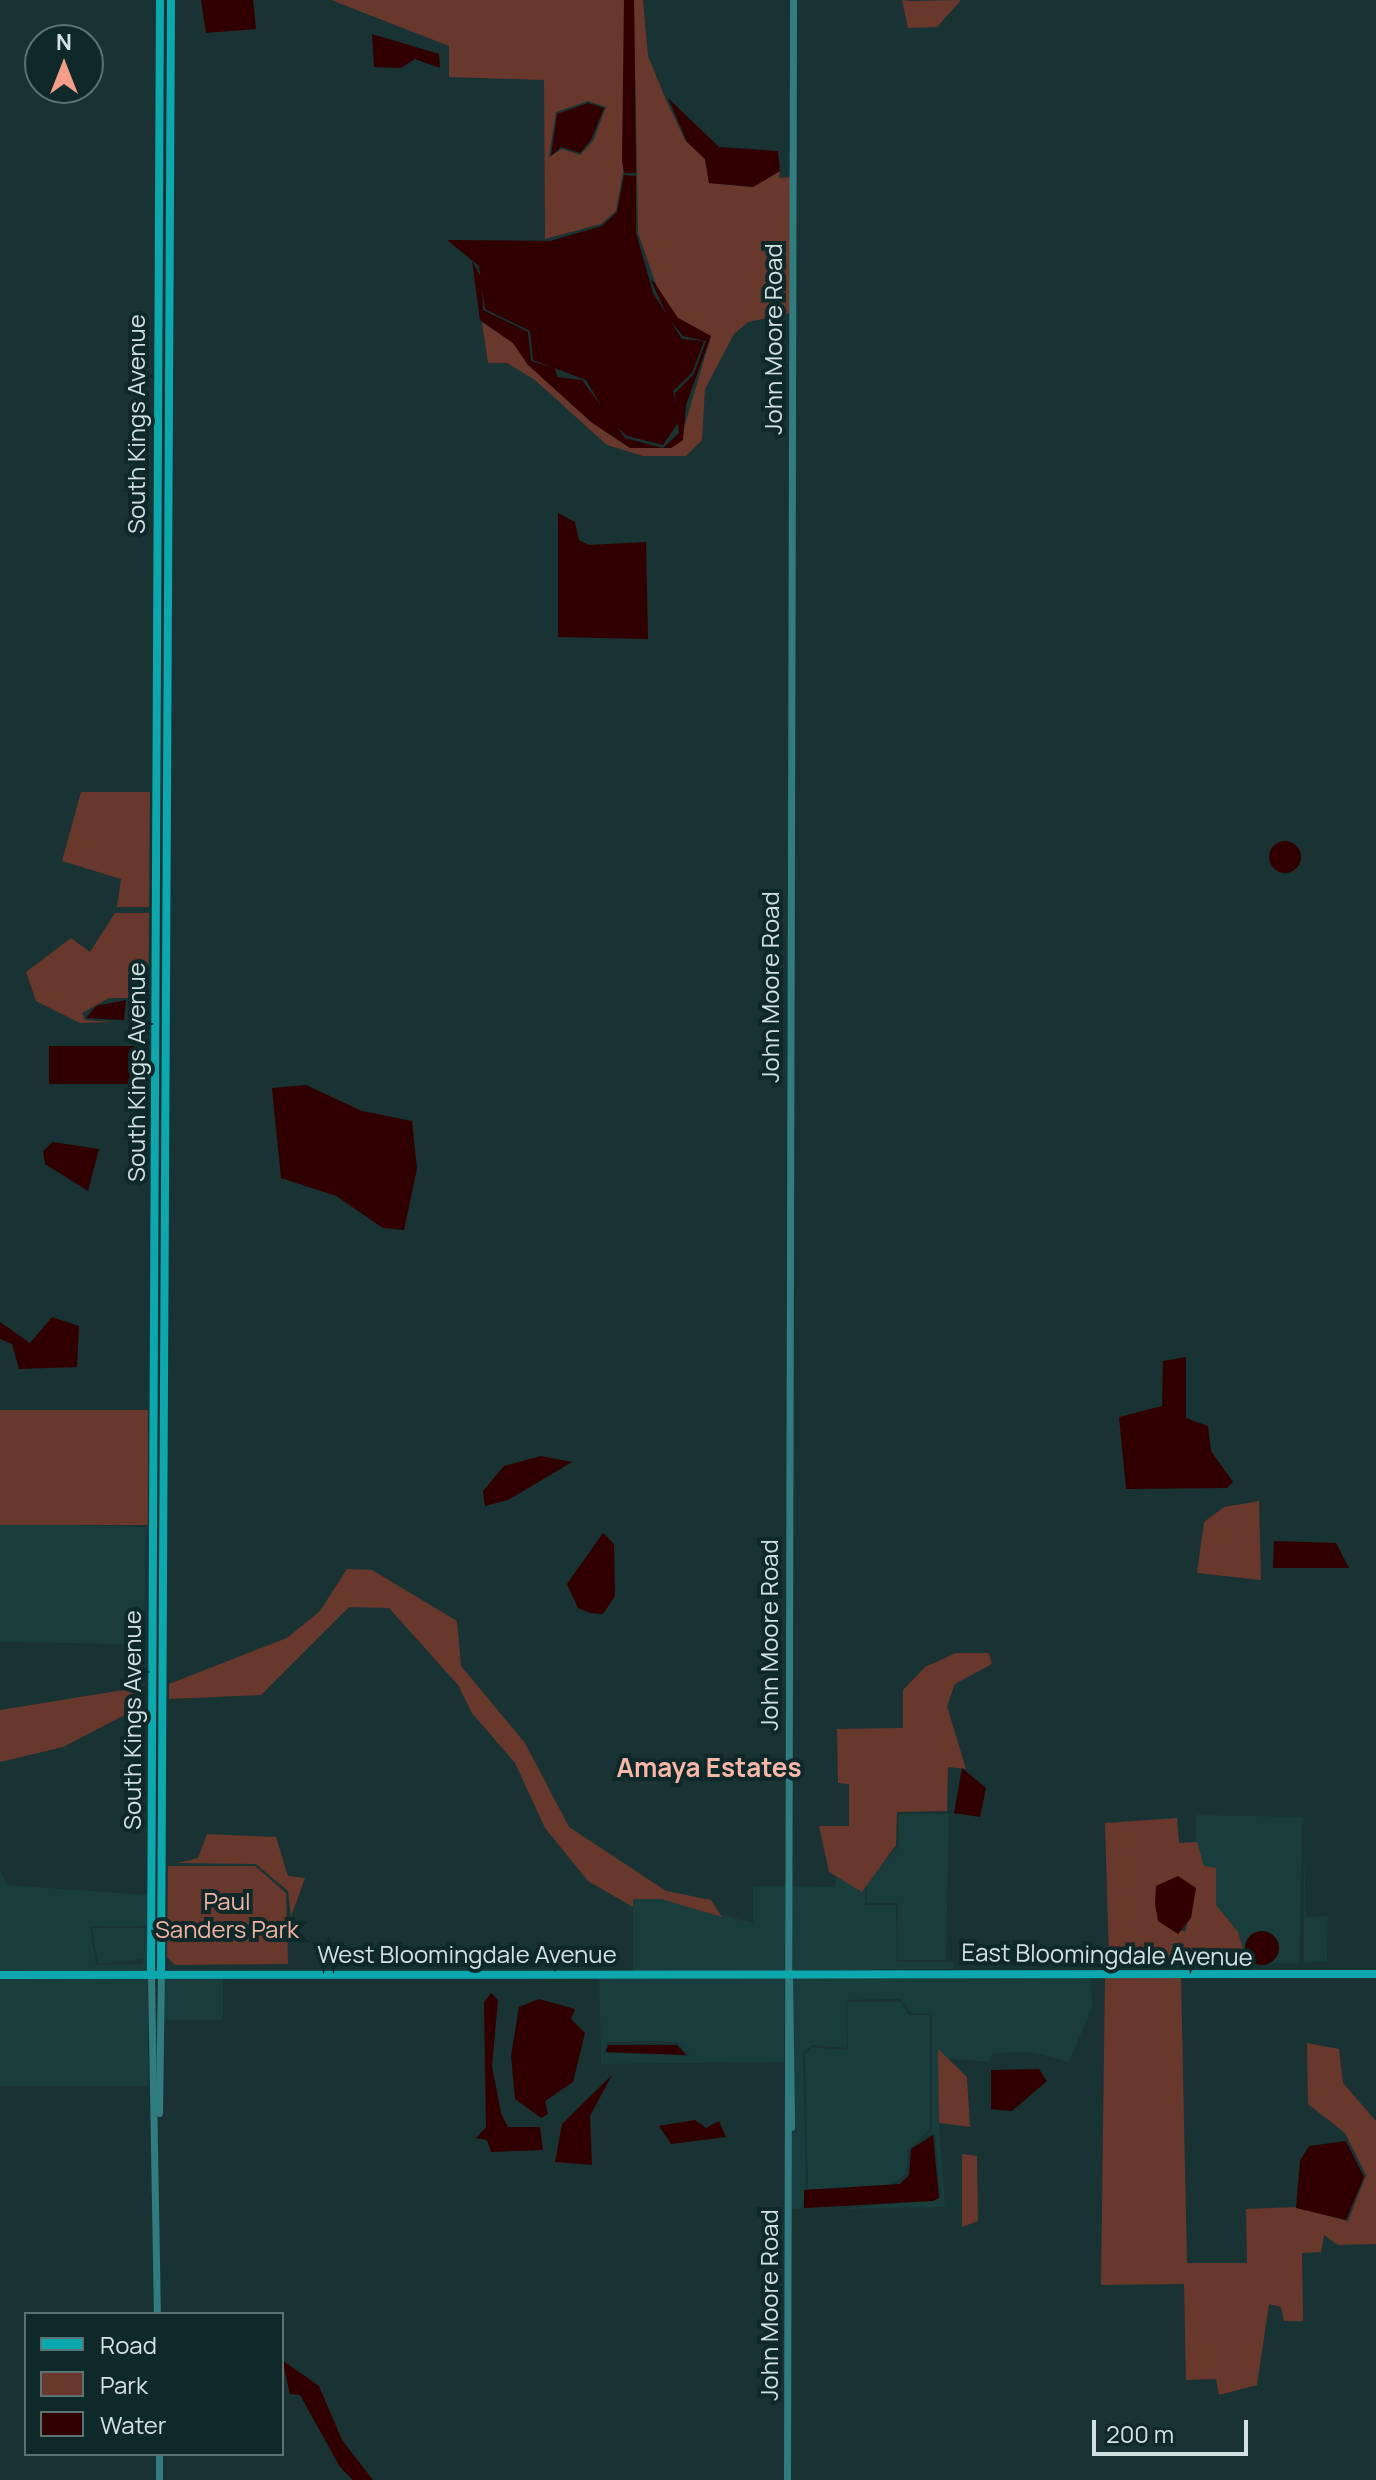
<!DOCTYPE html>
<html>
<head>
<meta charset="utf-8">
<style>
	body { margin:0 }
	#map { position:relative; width:1376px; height:2480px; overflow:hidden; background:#193233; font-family:Manrope,sans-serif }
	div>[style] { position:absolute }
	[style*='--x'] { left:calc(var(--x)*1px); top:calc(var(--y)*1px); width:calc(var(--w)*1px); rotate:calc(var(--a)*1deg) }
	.built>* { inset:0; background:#193c3d; transform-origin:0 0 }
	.green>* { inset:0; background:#69382c; transform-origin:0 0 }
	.water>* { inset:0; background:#300000; transform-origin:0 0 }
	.round { border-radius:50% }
	.tertiary>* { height:7px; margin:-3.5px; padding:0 3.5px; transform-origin:3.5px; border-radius:3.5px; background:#307c7f }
	.secondary>* { height:8px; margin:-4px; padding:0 4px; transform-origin:4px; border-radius:4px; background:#0ca8ad }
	span { translate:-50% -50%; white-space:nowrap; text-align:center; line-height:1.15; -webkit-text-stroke:8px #0f2829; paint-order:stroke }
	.street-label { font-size:24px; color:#d2e1e1 }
	.park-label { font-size:24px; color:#f4b3a2 }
	.neighbourhood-label { font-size:26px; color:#f8b7a7; font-weight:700 }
	.legend { position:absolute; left:24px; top:2312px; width:260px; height:144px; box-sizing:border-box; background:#0f2829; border:2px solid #5d7273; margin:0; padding:10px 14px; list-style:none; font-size:24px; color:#d2e1e1 }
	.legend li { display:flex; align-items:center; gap:16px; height:40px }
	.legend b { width:40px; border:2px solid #5d7273 }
	.north { position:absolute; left:24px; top:24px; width:80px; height:80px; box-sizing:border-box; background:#0f2829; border:2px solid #5d7273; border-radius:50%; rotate:0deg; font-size:22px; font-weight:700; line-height:32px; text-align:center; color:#d2e1e1 }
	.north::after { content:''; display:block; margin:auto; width:28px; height:36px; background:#f49e89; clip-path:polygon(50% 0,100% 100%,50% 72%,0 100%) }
	.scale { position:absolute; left:1092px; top:2420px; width:156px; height:36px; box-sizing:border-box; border:4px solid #d2e1e1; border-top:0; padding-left:10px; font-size:24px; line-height:28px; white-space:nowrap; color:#d2e1e1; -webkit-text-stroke:6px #0f2829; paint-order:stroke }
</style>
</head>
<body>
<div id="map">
	<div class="built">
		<i style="left:0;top:1524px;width:146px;height:118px;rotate:1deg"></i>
		<i style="clip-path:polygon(898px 1814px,949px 1814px,946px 1960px,898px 1960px,898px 1903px,867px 1903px,867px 1880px,899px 1846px)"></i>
		<i style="left:1196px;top:1815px;width:106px;height:147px;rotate:1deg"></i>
		<i style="clip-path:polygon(1304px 1843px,1306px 1917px,1328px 1916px,1327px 1961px,1304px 1963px)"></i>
		<i style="clip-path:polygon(evenodd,0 1869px,7px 1885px,149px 1895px,148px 1972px,0 1972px,0 1869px,146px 1926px,143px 1964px,96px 1965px,90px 1927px,146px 1926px)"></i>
		<i style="clip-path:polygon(836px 1877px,865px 1890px,866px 1905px,896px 1905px,897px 1962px,954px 1962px,954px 1969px,791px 1971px,792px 1886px,835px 1887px)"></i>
		<i style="clip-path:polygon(753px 1886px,786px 1886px,786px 1971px,633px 1971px,633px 1899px,661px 1899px,753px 1923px)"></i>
		<i style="clip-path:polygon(92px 1928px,145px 1928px,144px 1959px,98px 1964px)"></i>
		<i style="clip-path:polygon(1091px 1974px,1092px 2008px,1069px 2062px,1031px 2052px,993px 2053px,989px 2062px,945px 2058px,939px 2123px,945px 2207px,840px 2209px,941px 2198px,935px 2134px,926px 2136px,932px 2129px,932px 2014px,911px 2013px,901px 1999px,846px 2000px,846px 2048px,812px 2045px,803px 2053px,806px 2187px,802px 2209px,792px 2209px,792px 1977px)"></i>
		<i style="clip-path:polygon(evenodd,599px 1976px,785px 1977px,784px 2062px,601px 2064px,599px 1976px,652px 2041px,677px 2042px,689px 2056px,604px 2053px,607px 2042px,652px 2041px)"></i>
		<i style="left:0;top:1978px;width:148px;height:108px"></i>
		<i style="left:164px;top:1978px;width:59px;height:42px"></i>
		<i style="clip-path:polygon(847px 2002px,901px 2002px,909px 2015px,930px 2015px,930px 2129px,908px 2150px,906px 2174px,886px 2189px,808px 2189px,805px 2054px,812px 2047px,848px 2050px)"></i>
	</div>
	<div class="green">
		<i style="clip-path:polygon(evenodd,331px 0,624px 0,627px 151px,616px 211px,601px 224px,545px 239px,544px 80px,449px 77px,449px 46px,331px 0,588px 101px,606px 107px,593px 141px,580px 155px,562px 149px,549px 157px,556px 112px,588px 101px)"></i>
		<i style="clip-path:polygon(634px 0,643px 0,648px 56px,666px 100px,685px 140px,705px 159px,709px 183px,753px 187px,780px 171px,779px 178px,791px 177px,791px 313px,748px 322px,734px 334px,705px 389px,702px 440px,686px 456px,643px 456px,607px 445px,535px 380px,507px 363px,488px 363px,482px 322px,513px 343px,591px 422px,630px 448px,671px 448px,684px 428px,711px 336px,678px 318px,659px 293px,638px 233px)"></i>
		<i style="clip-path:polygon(902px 0,910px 1px,961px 0,937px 27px,908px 28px)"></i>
		<i style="clip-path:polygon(81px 792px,150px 792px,149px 907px,117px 907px,121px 879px,62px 861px)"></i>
		<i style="clip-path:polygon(115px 913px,149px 913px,148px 1016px,127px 998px,109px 998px,82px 1013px,85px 1020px,113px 1022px,80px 1023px,36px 1001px,26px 972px,71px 938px,90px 952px)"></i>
		<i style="left:0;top:1410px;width:148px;height:115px"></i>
		<i style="clip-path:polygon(1259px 1501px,1261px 1580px,1197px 1573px,1204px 1522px,1224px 1507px)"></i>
		<i style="clip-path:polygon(347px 1569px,372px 1570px,457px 1621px,461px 1666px,525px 1743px,569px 1827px,666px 1891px,711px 1900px,722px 1917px,661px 1899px,633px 1899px,633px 1907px,588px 1881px,545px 1828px,515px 1763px,472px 1713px,458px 1685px,389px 1608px,349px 1607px,261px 1695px,169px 1699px,169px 1684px,287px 1638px,320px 1611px)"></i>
		<i style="clip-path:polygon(956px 1653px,989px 1653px,992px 1664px,955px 1684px,947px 1706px,966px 1769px,948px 1767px,947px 1811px,897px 1812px,896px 1845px,862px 1892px,829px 1872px,819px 1826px,849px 1826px,849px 1784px,838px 1783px,837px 1729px,903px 1728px,903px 1690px,925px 1667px)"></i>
		<i style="clip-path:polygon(142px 1687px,144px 1705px,63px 1747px,0 1762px,0 1710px)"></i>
		<i style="clip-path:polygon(evenodd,1177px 1818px,1179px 1843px,1197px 1842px,1204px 1866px,1216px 1868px,1216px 1905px,1238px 1932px,1248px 1965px,1109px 1960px,1105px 1823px,1177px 1818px,1156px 1886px,1196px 1889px,1185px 1932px,1158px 1921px,1156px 1886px)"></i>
		<i style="clip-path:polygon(207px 1834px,276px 1837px,288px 1876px,305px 1878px,291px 1917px,288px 1891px,256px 1864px,177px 1863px,198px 1858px)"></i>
		<i style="clip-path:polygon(168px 1866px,255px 1866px,286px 1893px,288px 1964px,175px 1965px,167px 1957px)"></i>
		<i style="clip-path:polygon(1105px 1974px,1181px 1976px,1187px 2263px,1247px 2263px,1246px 2209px,1294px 2207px,1348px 2221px,1366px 2175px,1345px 2133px,1308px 2104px,1307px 2043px,1339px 2049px,1343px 2083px,1376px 2121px,1376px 2244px,1338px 2245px,1324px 2235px,1321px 2252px,1302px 2253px,1303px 2321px,1284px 2321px,1281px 2307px,1269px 2304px,1257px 2385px,1219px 2395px,1216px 2379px,1186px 2380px,1184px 2284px,1101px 2285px)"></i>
		<i style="clip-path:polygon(938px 2049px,967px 2077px,970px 2127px,939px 2123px)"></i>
		<i style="clip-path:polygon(962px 2154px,977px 2156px,978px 2221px,962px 2227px)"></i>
	</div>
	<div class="water">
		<i style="clip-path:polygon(201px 0,253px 0,256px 29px,206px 33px)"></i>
		<i style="clip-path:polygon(624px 0,634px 0,636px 173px,624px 173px,622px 161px)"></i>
		<i style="clip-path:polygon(372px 34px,439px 54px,440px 68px,415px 59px,401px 68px,374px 67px)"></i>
		<i style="clip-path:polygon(668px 98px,719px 147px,778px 151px,780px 171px,753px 187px,709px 183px,705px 159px,687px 142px)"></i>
		<i style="clip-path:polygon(588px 103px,604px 108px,591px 140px,580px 153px,561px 147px,551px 156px,557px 114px)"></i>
		<i style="clip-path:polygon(624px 175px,636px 176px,636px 233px,653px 293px,682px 339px,704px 341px,692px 373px,673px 391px,680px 420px,663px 445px,627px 436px,610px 421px,586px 380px,533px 360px,530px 331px,485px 309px,479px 266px,447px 240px,550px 241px,602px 226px,617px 212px)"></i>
		<i style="clip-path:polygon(472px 261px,482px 279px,483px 310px,528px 332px,531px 361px,555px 368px,557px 377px,582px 380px,625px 438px,663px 448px,679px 433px,675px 393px,694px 374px,706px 341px,683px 336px,668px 318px,651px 280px,654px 282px,678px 318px,711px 336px,686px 405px,683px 440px,671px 448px,630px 448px,591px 422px,528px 365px,513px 343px,480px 320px)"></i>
		<i style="clip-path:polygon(558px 513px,575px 522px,579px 540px,589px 545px,646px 542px,648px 639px,558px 637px)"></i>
		<i class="round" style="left:1269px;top:841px;width:32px;height:32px"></i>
		<i style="clip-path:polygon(126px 1000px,124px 1020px,86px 1018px,96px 1006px)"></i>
		<i style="left:49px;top:1046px;width:86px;height:38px"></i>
		<i style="clip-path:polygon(306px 1085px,362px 1111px,412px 1121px,417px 1169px,404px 1230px,383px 1228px,336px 1196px,281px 1178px,272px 1088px)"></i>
		<i style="clip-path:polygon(53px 1142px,99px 1149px,88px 1191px,45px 1164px,43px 1151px)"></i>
		<i style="clip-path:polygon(52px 1317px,79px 1326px,77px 1367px,19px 1369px,12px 1344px,0 1339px,0 1322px,30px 1343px)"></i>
		<i style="clip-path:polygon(1186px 1357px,1186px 1418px,1208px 1426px,1211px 1451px,1233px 1482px,1227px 1488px,1126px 1489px,1119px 1417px,1162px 1406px,1163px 1361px)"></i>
		<i style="clip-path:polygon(541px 1456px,572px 1462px,508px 1500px,485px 1506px,483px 1491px,504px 1466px)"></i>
		<i style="clip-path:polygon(603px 1533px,614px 1544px,615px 1596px,603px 1614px,590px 1613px,578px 1608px,567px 1584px)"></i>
		<i style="clip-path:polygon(1274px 1541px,1336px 1543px,1349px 1568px,1273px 1568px)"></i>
		<i style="clip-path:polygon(962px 1768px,986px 1788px,980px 1817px,954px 1813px)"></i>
		<i style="clip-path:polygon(1178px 1876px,1196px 1888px,1191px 1918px,1178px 1934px,1158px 1921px,1155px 1904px,1156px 1886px)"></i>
		<i class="round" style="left:1245px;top:1931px;width:34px;height:34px"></i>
		<i style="clip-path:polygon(491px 1993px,498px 2000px,492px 2066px,501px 2113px,508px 2127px,540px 2127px,543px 2150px,491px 2152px,487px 2140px,476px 2138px,486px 2127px,484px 2002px)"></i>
		<i style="clip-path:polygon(539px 1999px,575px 2009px,571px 2019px,585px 2033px,573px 2082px,545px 2101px,548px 2114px,541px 2118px,515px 2099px,511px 2056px,519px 2007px)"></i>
		<i style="clip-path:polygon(677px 2045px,686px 2055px,606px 2052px,608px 2045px)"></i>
		<i style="clip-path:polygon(1039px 2069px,1047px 2081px,1012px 2111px,991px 2109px,991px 2070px)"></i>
		<i style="clip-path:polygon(612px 2075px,590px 2116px,592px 2165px,555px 2162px,562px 2124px)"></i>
		<i style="clip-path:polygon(695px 2120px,706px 2128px,719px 2121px,726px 2137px,671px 2144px,659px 2126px)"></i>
		<i style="clip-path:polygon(933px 2135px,939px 2198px,933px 2201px,804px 2208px,804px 2190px,900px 2184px,909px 2175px,911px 2149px)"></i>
		<i style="clip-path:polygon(1346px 2141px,1364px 2177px,1346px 2220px,1296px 2208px,1300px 2161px,1309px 2146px)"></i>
		<i style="clip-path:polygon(282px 2360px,319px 2386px,342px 2440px,373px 2480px,353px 2480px,340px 2467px,300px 2395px,290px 2394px)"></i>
	</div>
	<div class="tertiary">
		<i style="--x:151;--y:1975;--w:339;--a:89"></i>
		<i style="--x:789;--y:1976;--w:151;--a:89.2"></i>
		<i style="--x:159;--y:2113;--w:138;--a:-89.2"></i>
		<i style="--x:159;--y:2454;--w:26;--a:90"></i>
		<i style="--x:787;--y:2480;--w:2480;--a:-89.86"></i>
	</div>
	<div class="secondary">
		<i style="--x:0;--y:1975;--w:1376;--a:-0.04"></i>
		<i style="--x:151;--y:1975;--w:1975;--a:-89.74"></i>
		<i style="--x:161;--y:1975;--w:1975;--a:-89.71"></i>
	</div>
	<div class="street-label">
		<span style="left:773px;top:339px;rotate:-90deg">John Moore Road</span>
		<span style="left:136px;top:424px;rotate:-90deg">South Kings Avenue</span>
		<span style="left:770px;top:987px;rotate:-90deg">John Moore Road</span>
		<span style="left:136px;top:1072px;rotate:-90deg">South Kings Avenue</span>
		<span style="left:769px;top:1635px;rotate:-90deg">John Moore Road</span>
		<span style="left:132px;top:1720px;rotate:-90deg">South Kings Avenue</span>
		<span style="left:467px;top:1954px">West Bloomingdale Avenue</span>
		<span style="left:1107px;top:1954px;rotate:1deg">East Bloomingdale Avenue</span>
		<span style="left:769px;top:2305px;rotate:-90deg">John Moore Road</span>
	</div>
	<div class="park-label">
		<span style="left:227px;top:1915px">Paul<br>Sanders Park</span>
	</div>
	<div class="neighbourhood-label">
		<span style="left:709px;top:1768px">Amaya Estates</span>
	</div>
	<ul class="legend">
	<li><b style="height:10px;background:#0ca8ad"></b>Road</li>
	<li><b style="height:22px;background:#69382c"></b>Park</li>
	<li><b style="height:22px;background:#300000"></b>Water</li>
	</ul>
	<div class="north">N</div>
	<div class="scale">200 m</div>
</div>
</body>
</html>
